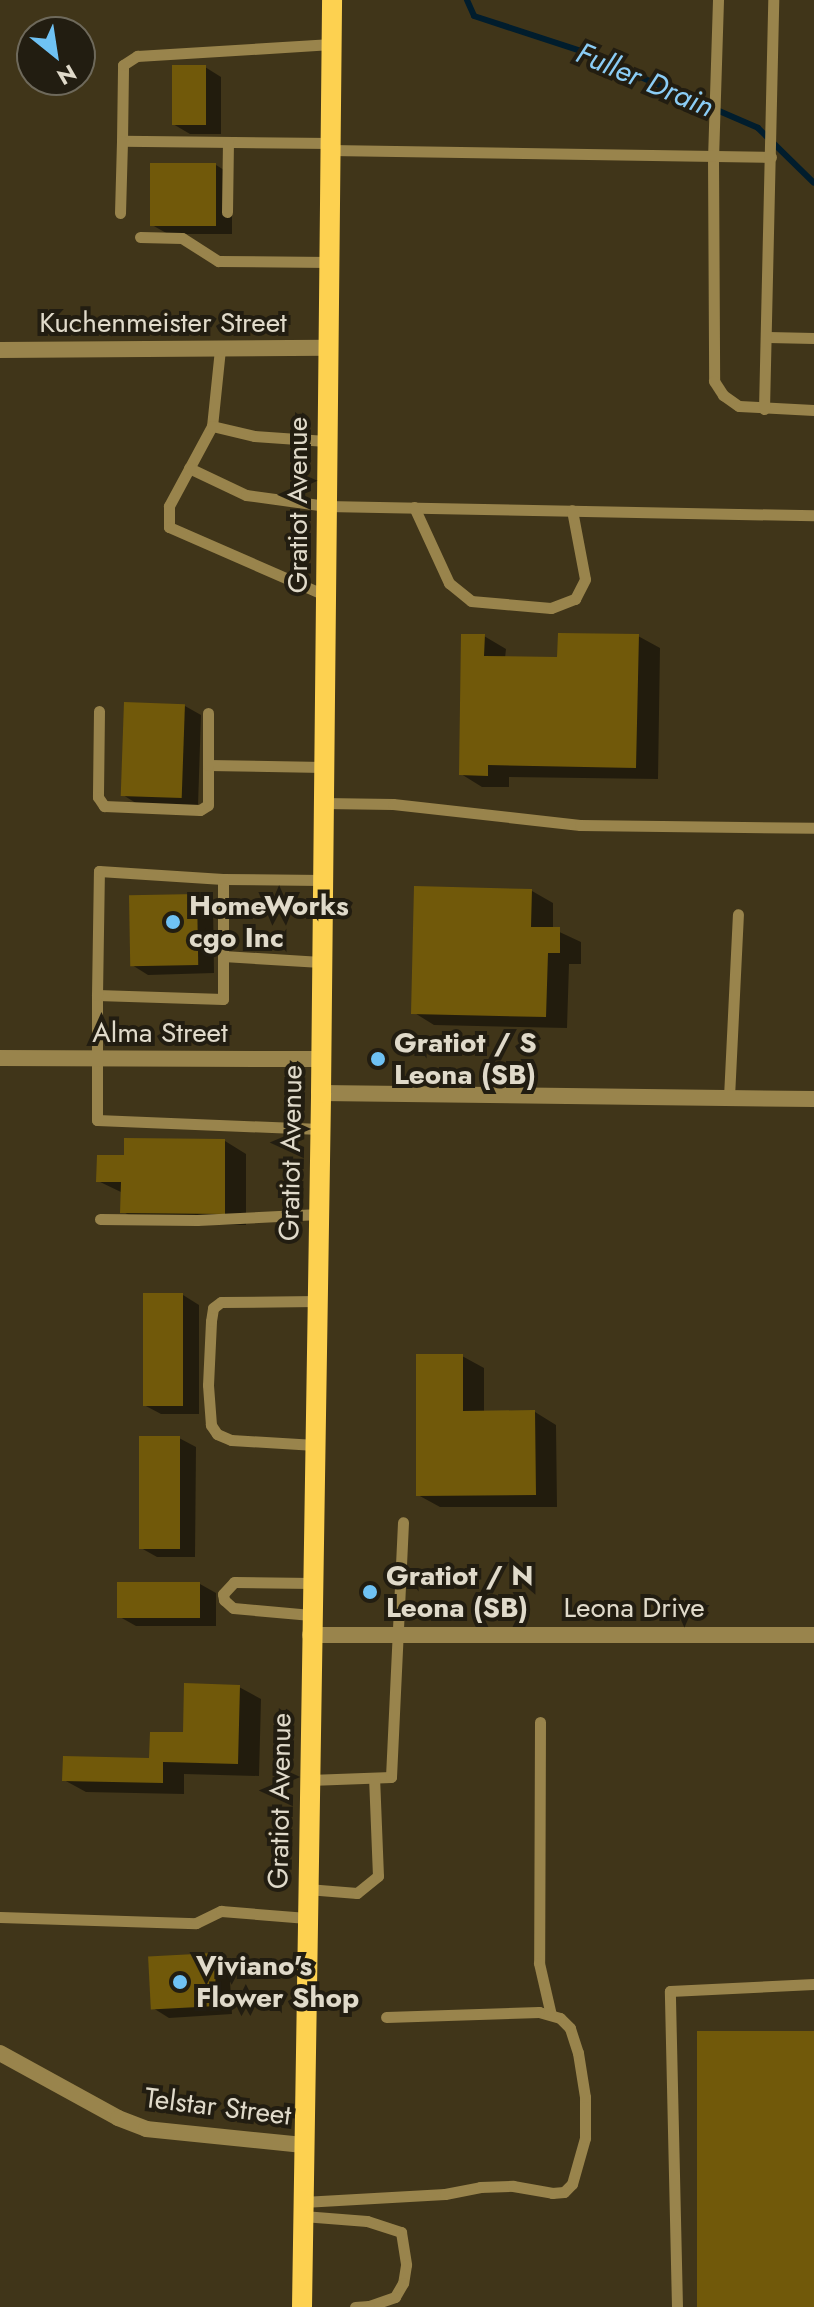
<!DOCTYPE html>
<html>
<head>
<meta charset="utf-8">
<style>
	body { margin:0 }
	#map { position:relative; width:814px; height:2307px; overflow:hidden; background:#403519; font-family:Jost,sans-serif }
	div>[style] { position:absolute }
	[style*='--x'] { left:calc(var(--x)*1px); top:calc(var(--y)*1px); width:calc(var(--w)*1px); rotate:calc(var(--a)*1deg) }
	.shadow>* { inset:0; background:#0007 }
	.stream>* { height:6px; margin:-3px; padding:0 3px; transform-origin:3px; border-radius:3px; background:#011d2d }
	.building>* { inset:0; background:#71590a; transform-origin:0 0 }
	.service>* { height:11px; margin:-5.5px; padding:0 5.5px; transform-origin:5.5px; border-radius:5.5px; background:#99844c }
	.minor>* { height:16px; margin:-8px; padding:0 8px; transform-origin:8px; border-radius:8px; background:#99844c }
	.primary>* { height:20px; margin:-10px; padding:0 10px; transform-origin:10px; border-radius:10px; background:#fdd150 }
	.dots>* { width:22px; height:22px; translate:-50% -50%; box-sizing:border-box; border:4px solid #221d11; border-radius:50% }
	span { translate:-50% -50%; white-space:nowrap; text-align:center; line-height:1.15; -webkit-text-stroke:8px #221d11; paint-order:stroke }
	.street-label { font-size:28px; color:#e0daca }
	.poi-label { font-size:28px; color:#e0daca; font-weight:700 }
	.left { translate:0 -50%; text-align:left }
	.water-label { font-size:30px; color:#8bcdf6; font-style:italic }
	.north { position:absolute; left:16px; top:16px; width:80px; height:80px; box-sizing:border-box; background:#221d11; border:2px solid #6e695b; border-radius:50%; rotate:150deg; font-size:22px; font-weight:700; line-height:32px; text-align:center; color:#e0daca }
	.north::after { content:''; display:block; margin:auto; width:28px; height:36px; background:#6fc2f4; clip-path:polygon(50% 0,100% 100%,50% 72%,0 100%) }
</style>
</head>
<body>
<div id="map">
	<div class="shadow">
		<i style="clip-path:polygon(205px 67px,221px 77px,221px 134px,190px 134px,173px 124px)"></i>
		<i style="clip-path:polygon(216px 165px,232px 175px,232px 234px,168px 234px,152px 225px)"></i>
		<i style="clip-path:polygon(484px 636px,506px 649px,505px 658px,559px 659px,638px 636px,660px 648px,658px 779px,509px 777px,509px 787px,482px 787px,461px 774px)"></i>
		<i style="clip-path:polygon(185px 706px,201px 715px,198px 806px,139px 805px,123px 795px)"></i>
		<i style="clip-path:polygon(532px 891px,553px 903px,553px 929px,581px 942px,581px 964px,569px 964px,567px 1028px,434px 1025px,413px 1012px)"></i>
		<i style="clip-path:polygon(196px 896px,213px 905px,214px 973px,148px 975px,132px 965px)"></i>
		<i style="clip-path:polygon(225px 1141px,246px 1154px,246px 1225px,144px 1224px,122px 1211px,123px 1193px,98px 1181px,126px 1157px)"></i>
		<i style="clip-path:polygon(183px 1295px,199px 1305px,199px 1414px,161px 1414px,144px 1405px)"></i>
		<i style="clip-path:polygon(462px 1356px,484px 1368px,484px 1412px,535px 1412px,556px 1425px,557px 1507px,440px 1507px,418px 1495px)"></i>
		<i style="clip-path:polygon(179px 1438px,196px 1447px,195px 1557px,157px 1557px,141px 1548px)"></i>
		<i style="clip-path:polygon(200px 1584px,216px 1593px,216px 1626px,136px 1626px,120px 1617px)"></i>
		<i style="clip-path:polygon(239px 1687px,261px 1699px,259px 1776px,184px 1774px,184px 1794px,86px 1792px,64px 1780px,151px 1760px)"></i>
		<i style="clip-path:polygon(213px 1956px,229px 1965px,232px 2014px,169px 2018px,153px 2008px)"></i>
	</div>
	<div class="stream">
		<i style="--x:467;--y:0;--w:17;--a:66"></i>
		<i style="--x:474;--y:16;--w:109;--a:18.1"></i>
		<i style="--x:578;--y:50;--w:196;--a:23.4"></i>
		<i style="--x:758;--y:128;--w:78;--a:44.5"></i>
	</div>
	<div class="building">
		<i style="left:172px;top:65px;width:34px;height:60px"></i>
		<i style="left:150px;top:163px;width:66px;height:63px"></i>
		<i style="clip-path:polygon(558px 633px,639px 634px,636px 768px,488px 765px,488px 776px,459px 775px,461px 634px,485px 634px,484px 656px,557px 657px)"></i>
		<i style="left:124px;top:702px;width:61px;height:94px;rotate:2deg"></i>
		<i style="clip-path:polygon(414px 886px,532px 889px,531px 927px,560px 927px,560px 953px,548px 953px,546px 1017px,411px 1014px)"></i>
		<i style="left:197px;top:894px;width:71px;height:68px;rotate:89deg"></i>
		<i style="clip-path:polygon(124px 1138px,225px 1139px,225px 1214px,120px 1213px,121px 1182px,96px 1182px,97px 1155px,124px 1155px)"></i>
		<i style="left:143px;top:1293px;width:40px;height:113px"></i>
		<i style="clip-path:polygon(416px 1354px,463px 1354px,463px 1411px,535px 1410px,536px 1495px,416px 1496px)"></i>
		<i style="left:139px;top:1436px;width:41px;height:113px"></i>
		<i style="left:117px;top:1582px;width:83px;height:36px"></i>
		<i style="clip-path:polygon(184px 1683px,240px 1685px,238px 1764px,163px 1762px,163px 1783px,62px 1781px,63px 1756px,149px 1758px,150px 1732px,183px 1732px)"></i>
		<i style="left:214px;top:1953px;width:53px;height:66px;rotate:87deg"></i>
		<i style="left:814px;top:2031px;width:276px;height:117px;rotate:90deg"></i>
	</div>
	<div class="service">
		<i style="--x:718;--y:0;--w:157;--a:91.8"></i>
		<i style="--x:713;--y:157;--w:224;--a:89.7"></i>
		<i style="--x:714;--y:381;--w:17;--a:57"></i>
		<i style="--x:723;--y:395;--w:19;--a:35"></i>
		<i style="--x:739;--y:406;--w:75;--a:3.1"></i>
		<i style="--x:330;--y:143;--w:208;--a:-179.4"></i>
		<i style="--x:122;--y:141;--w:76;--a:-89.2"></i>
		<i style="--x:123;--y:65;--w:17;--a:-33"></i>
		<i style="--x:137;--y:56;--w:195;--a:-3.5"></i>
		<i style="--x:330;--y:150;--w:441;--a:0.9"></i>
		<i style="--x:227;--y:212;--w:70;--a:-89.2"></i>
		<i style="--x:120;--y:213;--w:72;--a:-88.4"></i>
		<i style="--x:140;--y:237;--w:42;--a:1.4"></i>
		<i style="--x:182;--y:238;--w:43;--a:32.6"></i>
		<i style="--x:218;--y:261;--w:111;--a:0.5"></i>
		<i style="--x:768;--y:337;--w:46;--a:1.2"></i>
		<i style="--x:220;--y:349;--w:77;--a:95.9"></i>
		<i style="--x:212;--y:426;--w:91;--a:118.3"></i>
		<i style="--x:169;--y:506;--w:21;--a:90"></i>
		<i style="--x:169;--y:527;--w:170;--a:23.6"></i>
		<i style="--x:764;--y:409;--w:409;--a:-88.7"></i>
		<i style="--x:212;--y:426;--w:43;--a:13.4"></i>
		<i style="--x:254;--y:436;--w:72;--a:4"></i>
		<i style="--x:189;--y:468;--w:63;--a:25.3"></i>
		<i style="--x:246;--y:495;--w:81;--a:7.8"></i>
		<i style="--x:326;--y:506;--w:488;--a:1.1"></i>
		<i style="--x:414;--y:507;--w:84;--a:65.3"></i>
		<i style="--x:449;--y:583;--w:28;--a:39"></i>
		<i style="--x:471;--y:601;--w:80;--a:5"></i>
		<i style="--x:551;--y:608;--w:26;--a:-21"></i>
		<i style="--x:575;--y:599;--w:22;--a:-63"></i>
		<i style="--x:585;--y:579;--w:70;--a:-100.7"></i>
		<i style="--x:99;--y:711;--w:86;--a:90.7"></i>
		<i style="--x:98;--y:797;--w:11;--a:56"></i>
		<i style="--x:104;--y:806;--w:96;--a:2.4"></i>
		<i style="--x:200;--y:810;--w:9;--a:-32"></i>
		<i style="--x:208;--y:805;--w:40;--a:-90"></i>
		<i style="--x:208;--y:765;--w:116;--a:1"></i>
		<i style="--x:208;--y:765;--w:52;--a:-90"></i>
		<i style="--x:323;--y:803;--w:70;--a:0.8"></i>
		<i style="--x:393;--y:804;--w:188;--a:6.4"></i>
		<i style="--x:580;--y:825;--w:234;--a:0.7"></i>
		<i style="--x:223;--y:956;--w:98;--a:3.5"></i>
		<i style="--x:97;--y:995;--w:126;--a:1.8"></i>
		<i style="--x:223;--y:999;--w:120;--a:-90"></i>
		<i style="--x:729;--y:1097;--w:183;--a:-87.2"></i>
		<i style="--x:320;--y:1129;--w:223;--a:-177.7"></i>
		<i style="--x:97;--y:1120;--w:125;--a:-90"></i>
		<i style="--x:97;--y:995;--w:124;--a:-89.1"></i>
		<i style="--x:99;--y:871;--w:124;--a:3.7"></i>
		<i style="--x:223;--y:879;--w:99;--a:0.6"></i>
		<i style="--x:100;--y:1219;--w:97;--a:0.6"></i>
		<i style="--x:197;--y:1220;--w:122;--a:-2.8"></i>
		<i style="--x:315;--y:1445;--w:84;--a:-176.6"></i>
		<i style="--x:231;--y:1440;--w:15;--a:-157"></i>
		<i style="--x:217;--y:1434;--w:11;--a:-124"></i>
		<i style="--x:211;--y:1425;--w:40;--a:-94.3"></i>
		<i style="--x:208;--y:1385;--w:64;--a:-87.3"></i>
		<i style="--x:211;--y:1321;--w:13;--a:-81"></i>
		<i style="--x:213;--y:1308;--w:10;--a:-37"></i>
		<i style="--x:221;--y:1302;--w:96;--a:-0.6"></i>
		<i style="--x:311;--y:1615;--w:78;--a:-174.9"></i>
		<i style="--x:233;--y:1608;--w:12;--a:-138"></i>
		<i style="--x:224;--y:1600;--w:6;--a:-99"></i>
		<i style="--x:223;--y:1594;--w:16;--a:-47"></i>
		<i style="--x:234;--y:1582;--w:78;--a:0.7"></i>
		<i style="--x:540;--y:1722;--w:241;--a:90.2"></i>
		<i style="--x:539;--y:1963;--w:53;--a:77"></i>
		<i style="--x:309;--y:1780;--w:82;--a:-2.1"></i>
		<i style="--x:391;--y:1777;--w:255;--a:-87.3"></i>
		<i style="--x:307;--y:1889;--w:50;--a:4.6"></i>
		<i style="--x:357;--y:1893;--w:27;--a:-39"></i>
		<i style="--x:378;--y:1876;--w:98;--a:-92.3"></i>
		<i style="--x:0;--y:1917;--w:196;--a:1.8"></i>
		<i style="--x:196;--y:1923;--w:28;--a:-26"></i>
		<i style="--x:221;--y:1911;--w:86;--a:4.7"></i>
		<i style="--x:303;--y:2202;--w:142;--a:-3.2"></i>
		<i style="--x:445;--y:2194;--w:36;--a:-11"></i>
		<i style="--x:480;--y:2187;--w:33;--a:-2"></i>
		<i style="--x:513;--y:2186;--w:40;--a:10"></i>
		<i style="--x:552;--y:2193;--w:12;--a:-5"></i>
		<i style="--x:564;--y:2192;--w:11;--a:-45"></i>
		<i style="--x:572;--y:2184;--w:48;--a:-74.2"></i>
		<i style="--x:585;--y:2138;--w:41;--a:-90"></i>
		<i style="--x:585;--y:2097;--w:45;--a:-99"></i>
		<i style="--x:578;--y:2053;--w:26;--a:-108"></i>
		<i style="--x:570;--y:2028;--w:14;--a:-135"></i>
		<i style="--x:560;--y:2018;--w:22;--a:-164"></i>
		<i style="--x:539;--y:2012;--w:153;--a:178.1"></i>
		<i style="--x:303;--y:2216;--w:64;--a:4.5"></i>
		<i style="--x:367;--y:2221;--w:36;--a:18"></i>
		<i style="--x:401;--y:2232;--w:33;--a:81"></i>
		<i style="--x:406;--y:2265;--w:18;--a:99"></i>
		<i style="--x:403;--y:2283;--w:16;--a:120"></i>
		<i style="--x:395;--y:2297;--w:28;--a:161"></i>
		<i style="--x:369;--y:2306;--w:14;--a:176"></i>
		<i style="--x:677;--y:2307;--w:316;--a:-91.3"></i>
		<i style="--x:670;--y:1991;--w:144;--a:-2.8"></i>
	</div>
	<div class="minor">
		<i style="--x:0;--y:350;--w:327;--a:-0.4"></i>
		<i style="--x:0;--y:1058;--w:320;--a:0.2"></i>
		<i style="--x:321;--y:1093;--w:493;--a:0.7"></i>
		<i style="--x:310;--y:1635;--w:504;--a:0"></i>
		<i style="--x:0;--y:2053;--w:135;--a:28.8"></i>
		<i style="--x:118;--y:2118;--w:30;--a:21"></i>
		<i style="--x:146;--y:2129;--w:158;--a:5.8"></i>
	</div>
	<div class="primary">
		<i style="--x:302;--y:2307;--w:1214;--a:-89.1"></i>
		<i style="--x:321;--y:1093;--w:1093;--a:-89.42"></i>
	</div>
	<div class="dots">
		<i style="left:173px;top:922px;background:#6fc2f4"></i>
		<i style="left:378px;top:1059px;background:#6fc2f4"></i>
		<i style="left:370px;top:1592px;background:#6fc2f4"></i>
		<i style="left:180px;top:1982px;background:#6fc2f4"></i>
	</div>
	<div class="street-label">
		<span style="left:163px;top:323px">Kuchenmeister Street</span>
		<span style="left:298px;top:505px;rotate:-90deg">Gratiot Avenue</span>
		<span style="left:160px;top:1033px">Alma Street</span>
		<span style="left:291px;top:1153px;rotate:-89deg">Gratiot Avenue</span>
		<span style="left:634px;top:1608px">Leona Drive</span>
		<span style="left:280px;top:1801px;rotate:-89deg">Gratiot Avenue</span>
		<span style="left:218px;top:2107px;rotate:7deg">Telstar Street</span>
	</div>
	<div class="poi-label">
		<span class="left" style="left:189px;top:922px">HomeWorks<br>cgo Inc</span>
		<span class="left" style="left:394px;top:1059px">Gratiot / S<br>Leona (SB)</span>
		<span class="left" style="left:386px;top:1592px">Gratiot / N<br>Leona (SB)</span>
		<span class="left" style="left:196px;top:1982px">Viviano's<br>Flower Shop</span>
	</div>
	<div class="water-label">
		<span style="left:645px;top:80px;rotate:23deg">Fuller Drain</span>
	</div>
	<div class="north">N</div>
</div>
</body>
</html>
